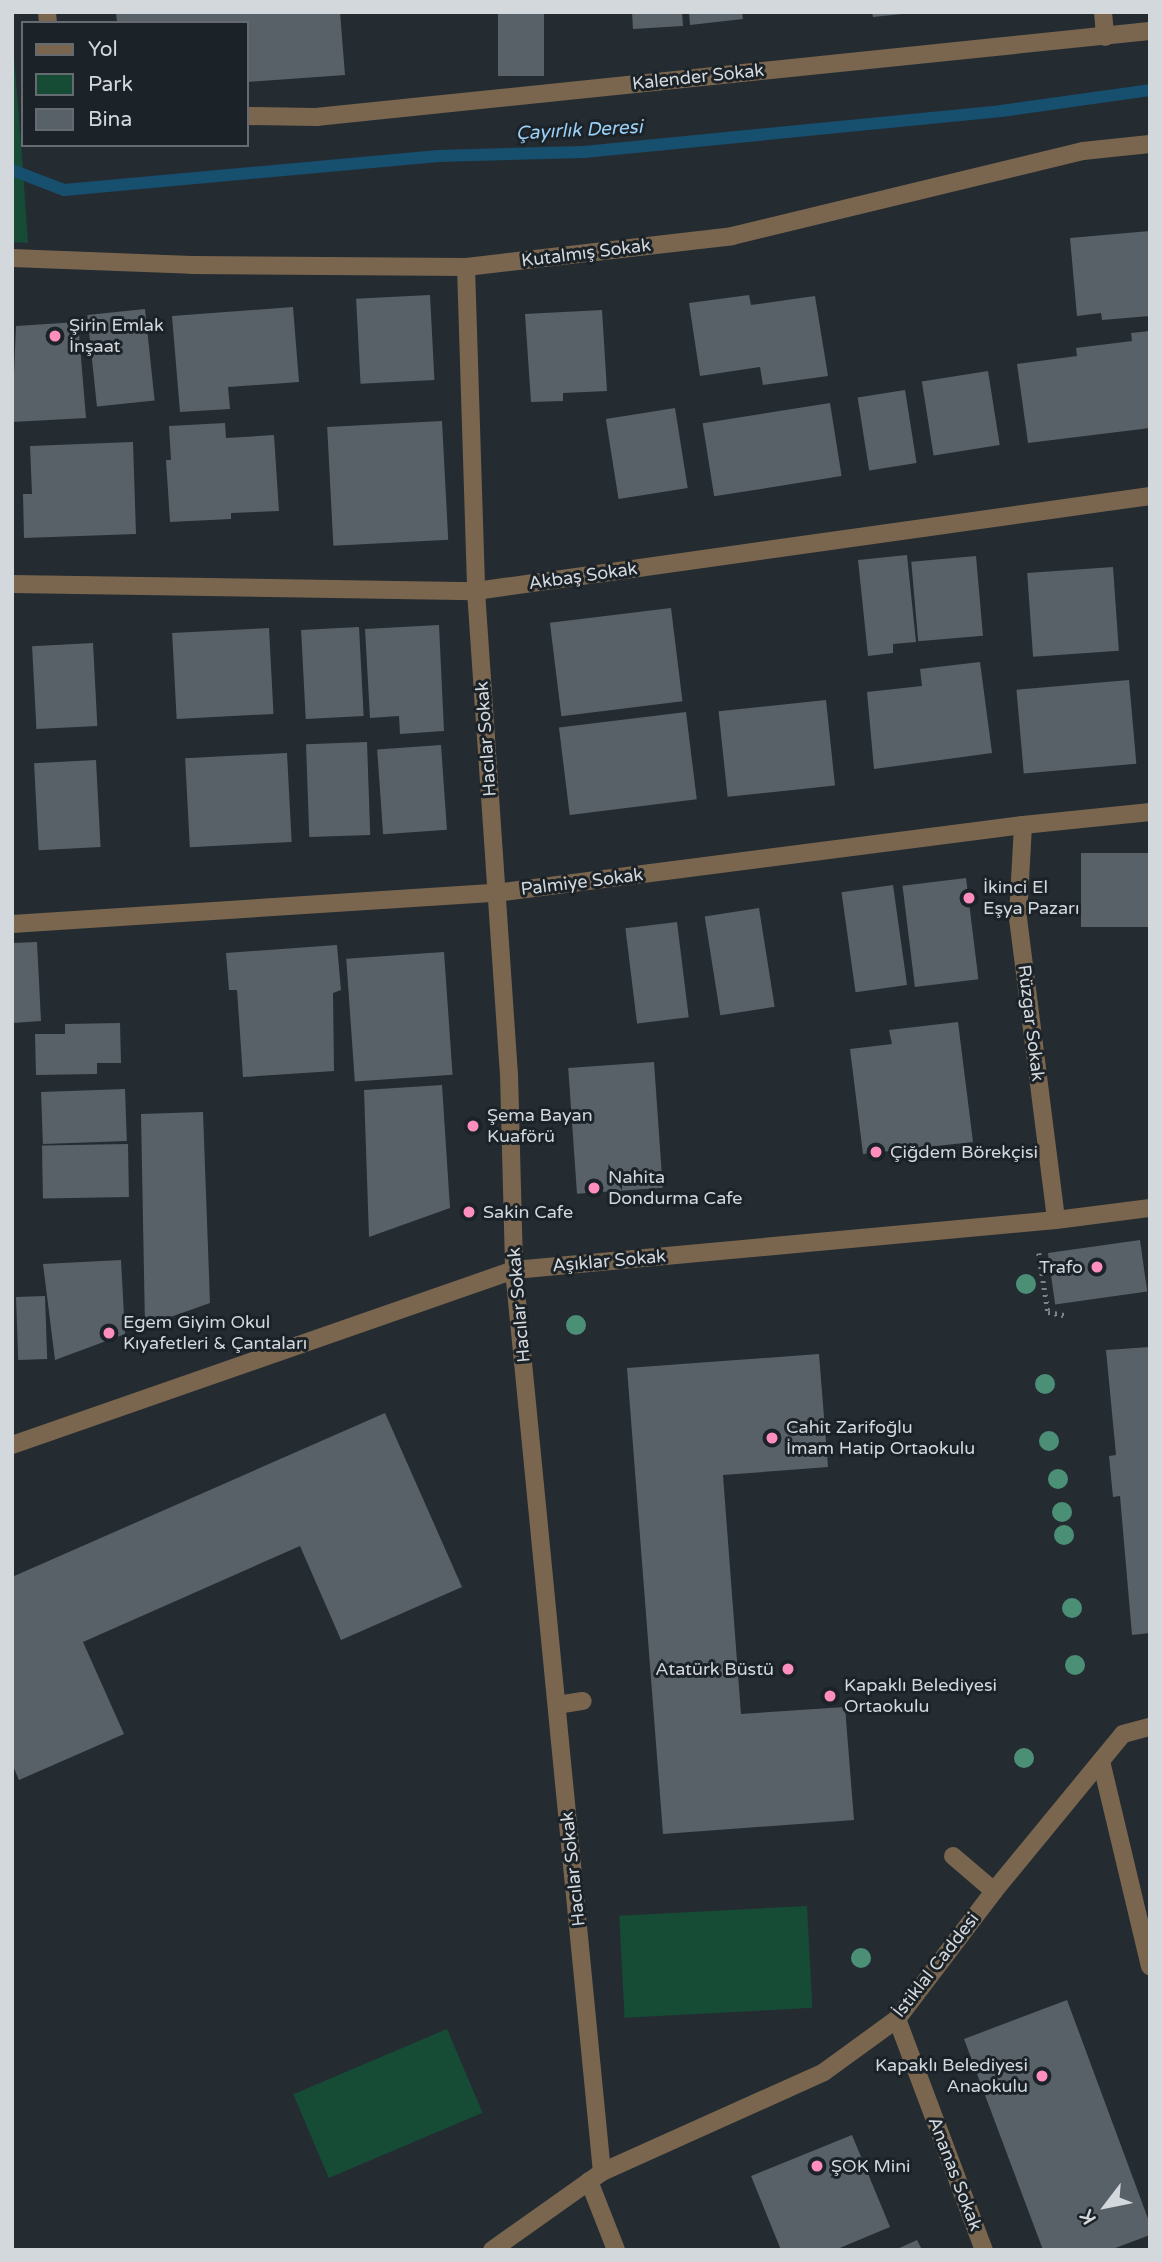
<!DOCTYPE html>
<html>
<head>
<meta charset="utf-8">
<style>
	body { margin:0 }
	#map { position:relative; width:1162px; height:2262px; overflow:hidden; background:#242c32; font-family:"Varela Round",sans-serif }
	div>[style] { position:absolute }
	[style*='--x'] { left:calc(var(--x)*1px); top:calc(var(--y)*1px); width:calc(var(--w)*1px); rotate:calc(var(--a)*1deg) }
	.green>* { inset:0; background:#164b36; transform-origin:0 0 }
	.stream>* { height:12px; margin:-6px; padding:0 6px; transform-origin:6px; border-radius:6px; background:#174f6f }
	.building>* { inset:0; background:#586168; transform-origin:0 0 }
	.path>* { height:4.5px; margin-top:-2.25px; transform-origin:0; background:repeating-linear-gradient(90deg,#7e8489 0 2px,transparent 0 7px) }
	.minor>* { height:18px; margin:-9px; padding:0 9px; transform-origin:9px; border-radius:9px; background:#7a664e }
	.trees>* { width:20px; height:20px; margin:-10px; border-radius:50%; background:#4c8f77 }
	.dots>* { width:19px; height:19px; translate:-50% -50%; box-sizing:border-box; border:4px solid #1b2228; border-radius:50% }
	span { translate:-50% -50%; white-space:nowrap; text-align:center; line-height:1.15; -webkit-text-stroke:6px #1b2228; paint-order:stroke }
	.street-label { font-size:18px; color:#d3d8dc }
	.poi-label { font-size:18px; color:#d3d8dc }
	.left { translate:0 -50%; text-align:left }
	.right { translate:-100% -50%; text-align:right }
	.water-label { font-size:19px; color:#9bd1f6; font-style:italic }
	.frame { position:absolute; inset:0; border:14px solid #d3d8dc; pointer-events:none }
	.legend { position:absolute; left:21px; top:21px; width:228px; height:126px; box-sizing:border-box; background:#1b2228; border:2px solid #656b70; margin:0; padding:9px 12px; list-style:none; font-size:21px; color:#d3d8dc }
	.legend li { display:flex; align-items:center; gap:14px; height:35px }
	.legend b { width:35px; border:2px solid #656b70 }
	.north { position:absolute; left:1071px; top:2171px; width:70px; height:70px; -webkit-text-stroke:5px #1b2228; paint-order:stroke; rotate:238deg; font-size:19px; font-weight:700; line-height:28px; text-align:center; color:#d3d8dc }
	.north::after { content:''; display:block; margin:auto; width:24px; height:32px; background:#d3d8dc; clip-path:polygon(50% 0,100% 100%,50% 72%,0 100%) }
</style>
</head>
<body>
<div id="map">
	<div class="green">
		<i style="clip-path:polygon(12px 32px,22px 156px,28px 243px,12px 242px)"></i>
		<i style="left:807px;top:1906px;width:102px;height:188px;rotate:87deg"></i>
		<i style="left:447px;top:2029px;width:91px;height:167px;rotate:67deg"></i>
	</div>
	<div class="stream">
		<i style="--x:12;--y:170;--w:56;--a:21"></i>
		<i style="--x:64;--y:190;--w:376;--a:-5.2"></i>
		<i style="--x:438;--y:156;--w:146;--a:-1.6"></i>
		<i style="--x:584;--y:152;--w:419;--a:-5.6"></i>
		<i style="--x:1001;--y:111;--w:150;--a:-8"></i>
	</div>
	<div class="building">
		<i style="clip-path:polygon(116px 12px,340px 12px,345px 75px,247px 82px,247px 23px,117px 23px)"></i>
		<i style="left:498px;top:12px;width:46px;height:64px"></i>
		<i style="clip-path:polygon(632px 12px,682px 12px,683px 26px,633px 29px)"></i>
		<i style="clip-path:polygon(689px 12px,742px 12px,743px 19px,690px 25px)"></i>
		<i style="clip-path:polygon(872px 12px,902px 12px,902px 14px,873px 17px)"></i>
		<i style="clip-path:polygon(1150px 231px,1150px 316px,1102px 320px,1101px 313px,1077px 316px,1070px 238px)"></i>
		<i style="left:430px;top:295px;width:85px;height:74px;rotate:87deg"></i>
		<i style="clip-path:polygon(749px 295px,751px 305px,815px 296px,828px 376px,763px 385px,760px 367px,700px 376px,689px 303px)"></i>
		<i style="clip-path:polygon(293px 307px,299px 382px,228px 387px,230px 409px,180px 412px,172px 316px)"></i>
		<i style="left:145px;top:309px;width:92px;height:58px;rotate:84deg"></i>
		<i style="clip-path:polygon(602px 310px,607px 391px,563px 393px,563px 401px,531px 402px,525px 314px)"></i>
		<i style="clip-path:polygon(78px 322px,86px 418px,12px 422px,16px 326px)"></i>
		<i style="clip-path:polygon(1150px 331px,1150px 428px,1028px 443px,1017px 364px,1077px 356px,1076px 348px,1132px 341px,1131px 333px)"></i>
		<i style="left:988px;top:371px;width:75px;height:67px;rotate:81deg"></i>
		<i style="left:905px;top:390px;width:74px;height:48px;rotate:81deg"></i>
		<i style="left:830px;top:403px;width:74px;height:129px;rotate:81deg"></i>
		<i style="left:675px;top:408px;width:81px;height:70px;rotate:81deg"></i>
		<i style="left:442px;top:421px;width:119px;height:115px;rotate:87deg"></i>
		<i style="clip-path:polygon(225px 423px,226px 438px,274px 435px,279px 511px,231px 513px,231px 519px,170px 522px,166px 460px,171px 460px,169px 426px)"></i>
		<i style="clip-path:polygon(133px 442px,136px 534px,24px 538px,23px 494px,32px 494px,30px 446px)"></i>
		<i style="clip-path:polygon(907px 555px,916px 642px,893px 644px,893px 653px,868px 656px,858px 560px)"></i>
		<i style="left:976px;top:556px;width:80px;height:65px;rotate:85deg"></i>
		<i style="left:1113px;top:567px;width:84px;height:86px;rotate:86deg"></i>
		<i style="left:671px;top:608px;width:94px;height:122px;rotate:83deg"></i>
		<i style="clip-path:polygon(439px 625px,444px 731px,400px 734px,399px 716px,370px 718px,365px 629px)"></i>
		<i style="left:359px;top:627px;width:89px;height:58px;rotate:87deg"></i>
		<i style="left:269px;top:628px;width:86px;height:97px;rotate:87deg"></i>
		<i style="left:93px;top:643px;width:83px;height:61px;rotate:87deg"></i>
		<i style="clip-path:polygon(980px 662px,992px 753px,874px 769px,867px 692px,922px 686px,920px 669px)"></i>
		<i style="left:1129px;top:680px;width:84px;height:113px;rotate:85deg"></i>
		<i style="left:826px;top:700px;width:86px;height:108px;rotate:84deg"></i>
		<i style="left:686px;top:712px;width:88px;height:128px;rotate:83deg"></i>
		<i style="left:367px;top:742px;width:93px;height:61px;rotate:88deg"></i>
		<i style="left:441px;top:745px;width:85px;height:64px;rotate:86deg"></i>
		<i style="left:287px;top:753px;width:89px;height:102px;rotate:87deg"></i>
		<i style="left:96px;top:760px;width:87px;height:62px;rotate:87deg"></i>
		<i style="left:1150px;top:853px;width:74px;height:69px;rotate:90deg"></i>
		<i style="left:966px;top:878px;width:102px;height:64px;rotate:83deg"></i>
		<i style="left:893px;top:885px;width:101px;height:52px;rotate:82deg"></i>
		<i style="left:759px;top:908px;width:100px;height:55px;rotate:81deg"></i>
		<i style="left:677px;top:922px;width:96px;height:52px;rotate:83deg"></i>
		<i style="clip-path:polygon(37px 942px,41px 1021px,12px 1023px,12px 943px)"></i>
		<i style="clip-path:polygon(337px 945px,341px 990px,333px 993px,334px 1071px,243px 1077px,237px 990px,229px 990px,226px 953px)"></i>
		<i style="left:444px;top:952px;width:123px;height:98px;rotate:86deg"></i>
		<i style="clip-path:polygon(958px 1022px,973px 1142px,863px 1154px,850px 1049px,892px 1044px,889px 1030px)"></i>
		<i style="clip-path:polygon(120px 1023px,121px 1063px,97px 1063px,97px 1074px,36px 1075px,35px 1034px,65px 1034px,65px 1024px)"></i>
		<i style="left:654px;top:1062px;width:126px;height:86px;rotate:86deg"></i>
		<i style="clip-path:polygon(442px 1085px,450px 1208px,369px 1237px,364px 1090px)"></i>
		<i style="left:125px;top:1089px;width:52px;height:84px;rotate:88deg"></i>
		<i style="clip-path:polygon(203px 1112px,210px 1303px,145px 1326px,141px 1114px)"></i>
		<i style="left:128px;top:1144px;width:53px;height:86px;rotate:89deg"></i>
		<i style="left:1140px;top:1240px;width:52px;height:93px;rotate:82deg"></i>
		<i style="clip-path:polygon(121px 1260px,125px 1334px,55px 1360px,43px 1264px)"></i>
		<i style="left:45px;top:1296px;width:63px;height:29px;rotate:88deg"></i>
		<i style="clip-path:polygon(1150px 1347px,1150px 1633px,1132px 1635px,1120px 1496px,1113px 1497px,1109px 1456px,1116px 1455px,1106px 1350px)"></i>
		<i style="clip-path:polygon(819px 1354px,828px 1467px,723px 1475px,741px 1714px,845px 1707px,854px 1820px,663px 1834px,627px 1368px)"></i>
		<i style="clip-path:polygon(385px 1413px,462px 1587px,341px 1640px,300px 1546px,83px 1642px,124px 1734px,19px 1780px,12px 1764px,12px 1577px)"></i>
		<i style="clip-path:polygon(1067px 2000px,1150px 2224px,1150px 2235px,1110px 2250px,1043px 2250px,964px 2039px)"></i>
		<i style="clip-path:polygon(852px 2135px,890px 2227px,835px 2250px,781px 2250px,751px 2176px)"></i>
		<i style="clip-path:polygon(917px 2240px,922px 2250px,895px 2250px)"></i>
	</div>
	<div class="path">
		<i style="--x:1039;--y:1253;--w:60;--a:81.3"></i>
		<i style="--x:1048;--y:1312;--w:20;--a:11"></i>
	</div>
	<div class="minor">
		<i style="--x:47;--y:12;--w:11;--a:85"></i>
		<i style="--x:1103;--y:12;--w:25;--a:85"></i>
		<i style="--x:247;--y:116;--w:69;--a:0.8"></i>
		<i style="--x:316;--y:117;--w:838;--a:-5.89"></i>
		<i style="--x:12;--y:258;--w:179;--a:2.2"></i>
		<i style="--x:191;--y:265;--w:275;--a:0.4"></i>
		<i style="--x:466;--y:267;--w:268;--a:-6.6"></i>
		<i style="--x:732;--y:236;--w:361;--a:-13.6"></i>
		<i style="--x:1083;--y:151;--w:67;--a:-6"></i>
		<i style="--x:466;--y:267;--w:324;--a:88.2"></i>
		<i style="--x:476;--y:591;--w:484;--a:86.1"></i>
		<i style="--x:509;--y:1074;--w:196;--a:88.5"></i>
		<i style="--x:514;--y:1270;--w:906;--a:84.43"></i>
		<i style="--x:12;--y:584;--w:464;--a:0.9"></i>
		<i style="--x:476;--y:591;--w:681;--a:-8.02"></i>
		<i style="--x:1023;--y:825;--w:93;--a:93.1"></i>
		<i style="--x:1018;--y:918;--w:304;--a:82.8"></i>
		<i style="--x:12;--y:924;--w:484;--a:-3.7"></i>
		<i style="--x:495;--y:893;--w:532;--a:-7.34"></i>
		<i style="--x:1023;--y:825;--w:128;--a:-5.8"></i>
		<i style="--x:12;--y:1445;--w:532;--a:-19.22"></i>
		<i style="--x:514;--y:1270;--w:544;--a:-5.27"></i>
		<i style="--x:1056;--y:1220;--w:95;--a:-7.3"></i>
		<i style="--x:557;--y:1705;--w:26;--a:-9"></i>
		<i style="--x:1101;--y:1761;--w:211;--a:76.6"></i>
		<i style="--x:953;--y:1856;--w:54;--a:40.5"></i>
		<i style="--x:897;--y:2019;--w:247;--a:69.4"></i>
		<i style="--x:589;--y:2181;--w:74;--a:68.6"></i>
		<i style="--x:492;--y:2250;--w:135;--a:-35.3"></i>
		<i style="--x:602;--y:2172;--w:243;--a:-24.2"></i>
		<i style="--x:824;--y:2072;--w:90;--a:-36"></i>
		<i style="--x:897;--y:2019;--w:161;--a:-52.8"></i>
		<i style="--x:994;--y:1891;--w:203;--a:-50.6"></i>
		<i style="--x:1123;--y:1734;--w:28;--a:-15"></i>
	</div>
	<div class="trees">
		<i style="left:1026px;top:1284px"></i>
		<i style="left:576px;top:1325px"></i>
		<i style="left:1045px;top:1384px"></i>
		<i style="left:1049px;top:1441px"></i>
		<i style="left:1058px;top:1479px"></i>
		<i style="left:1062px;top:1512px"></i>
		<i style="left:1064px;top:1535px"></i>
		<i style="left:1072px;top:1608px"></i>
		<i style="left:1075px;top:1665px"></i>
		<i style="left:1024px;top:1758px"></i>
		<i style="left:861px;top:1958px"></i>
	</div>
	<div class="dots">
		<i style="left:55px;top:336px;background:#fd8ebe"></i>
		<i style="left:969px;top:898px;background:#fd8ebe"></i>
		<i style="left:473px;top:1126px;background:#fd8ebe"></i>
		<i style="left:876px;top:1152px;background:#fd8ebe"></i>
		<i style="left:594px;top:1188px;background:#fd8ebe"></i>
		<i style="left:469px;top:1212px;background:#fd8ebe"></i>
		<i style="left:1097px;top:1267px;background:#fd8ebe"></i>
		<i style="left:109px;top:1333px;background:#fd8ebe"></i>
		<i style="left:772px;top:1438px;background:#fd8ebe"></i>
		<i style="left:788px;top:1669px;background:#fd8ebe"></i>
		<i style="left:830px;top:1696px;background:#fd8ebe"></i>
		<i style="left:1042px;top:2076px;background:#fd8ebe"></i>
		<i style="left:817px;top:2166px;background:#fd8ebe"></i>
	</div>
	<div class="street-label">
		<span style="left:698px;top:77px;rotate:-6deg">Kalender Sokak</span>
		<span style="left:586px;top:253px;rotate:-7deg">Kutalmış Sokak</span>
		<span style="left:583px;top:576px;rotate:-8deg">Akbaş Sokak</span>
		<span style="left:486px;top:739px;rotate:-94deg">Hacılar Sokak</span>
		<span style="left:582px;top:882px;rotate:-7deg">Palmiye Sokak</span>
		<span style="left:1031px;top:1023px;rotate:83deg">Rüzgar Sokak</span>
		<span style="left:609px;top:1261px;rotate:-5deg">Aşıklar Sokak</span>
		<span style="left:519px;top:1305px;rotate:-95deg">Hacılar Sokak</span>
		<span style="left:573px;top:1869px;rotate:-96deg">Hacılar Sokak</span>
		<span style="left:936px;top:1965px;rotate:-52deg">İstiklal Caddesi</span>
		<span style="left:955px;top:2174px;rotate:69deg">Ananas Sokak</span>
	</div>
	<div class="poi-label">
		<span class="left" style="left:69px;top:336px">Şirin Emlak<br>İnşaat</span>
		<span class="left" style="left:983px;top:898px">İkinci El<br>Eşya Pazarı</span>
		<span class="left" style="left:487px;top:1126px">Şema Bayan<br>Kuaförü</span>
		<span class="left" style="left:890px;top:1152px">Çiğdem Börekçisi</span>
		<span class="left" style="left:608px;top:1188px">Nahita<br>Dondurma Cafe</span>
		<span class="left" style="left:483px;top:1212px">Sakin Cafe</span>
		<span class="right" style="left:1083px;top:1267px">Trafo</span>
		<span class="left" style="left:123px;top:1333px">Egem Giyim Okul<br>Kıyafetleri &amp; Çantaları</span>
		<span class="left" style="left:786px;top:1438px">Cahit Zarifoğlu<br>İmam Hatip Ortaokulu</span>
		<span class="right" style="left:774px;top:1669px">Atatürk Büstü</span>
		<span class="left" style="left:844px;top:1696px">Kapaklı Belediyesi<br>Ortaokulu</span>
		<span class="right" style="left:1028px;top:2076px">Kapaklı Belediyesi<br>Anaokulu</span>
		<span class="left" style="left:831px;top:2166px">ŞOK Mini</span>
	</div>
	<div class="water-label">
		<span style="left:579px;top:131px;rotate:-3deg">Çayırlık Deresi</span>
	</div>
	<div class="frame"></div>
	<ul class="legend">
	<li><b style="height:9px;background:#7a664e"></b>Yol</li>
	<li><b style="height:19px;background:#164b36"></b>Park</li>
	<li><b style="height:19px;background:#586168"></b>Bina</li>
	</ul>
	<div class="north">K</div>
</div>
</body>
</html>
